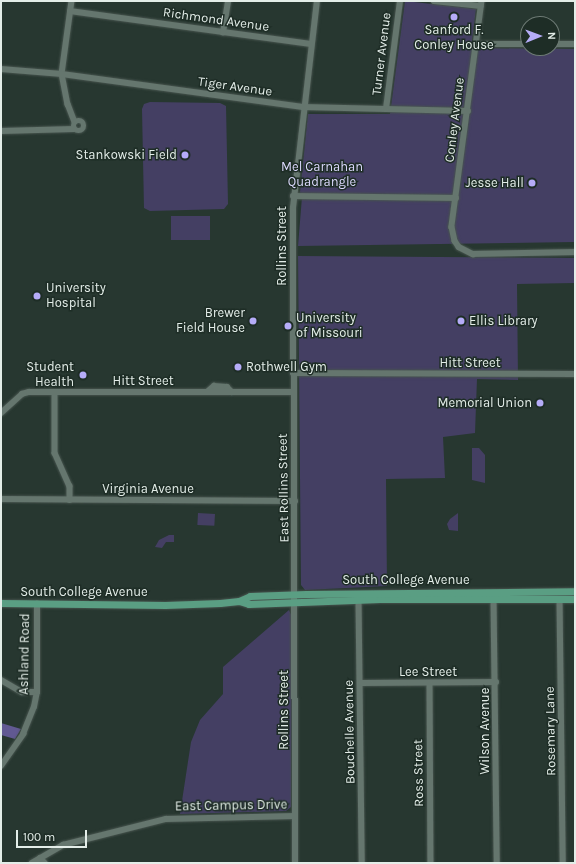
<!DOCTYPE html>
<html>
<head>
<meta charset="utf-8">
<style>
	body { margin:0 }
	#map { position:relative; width:576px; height:864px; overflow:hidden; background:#273730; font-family:Karla,sans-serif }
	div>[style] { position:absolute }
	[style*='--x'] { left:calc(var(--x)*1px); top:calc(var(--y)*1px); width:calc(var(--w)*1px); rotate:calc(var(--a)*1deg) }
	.green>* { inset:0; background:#443f63; transform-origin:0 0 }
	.forest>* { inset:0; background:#615992 }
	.roads { filter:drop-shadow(0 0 1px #47544e) drop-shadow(0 0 1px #47544e) }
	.minor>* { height:5.5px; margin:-2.75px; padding:0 2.75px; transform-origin:2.75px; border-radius:2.75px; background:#65766e }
	.minor>.ring { margin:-2.75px; padding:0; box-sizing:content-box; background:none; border:5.5px solid #65766e; border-radius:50% }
	.major>* { height:7px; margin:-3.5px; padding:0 3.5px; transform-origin:3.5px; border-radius:3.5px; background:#5a9e83 }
	.dots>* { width:11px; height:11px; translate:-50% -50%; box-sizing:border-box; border:2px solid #1e2d26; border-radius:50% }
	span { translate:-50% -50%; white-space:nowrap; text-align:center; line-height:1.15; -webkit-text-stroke:3px #1e2d26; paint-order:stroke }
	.street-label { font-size:13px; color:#e3ede8 }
	.poi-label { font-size:13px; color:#e3ede8 }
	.right { translate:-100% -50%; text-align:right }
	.left { translate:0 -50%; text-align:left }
	.park-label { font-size:13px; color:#dbd8fc }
	.frame { position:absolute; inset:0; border:2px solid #e3ede8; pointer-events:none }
	.north { position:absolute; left:520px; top:16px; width:40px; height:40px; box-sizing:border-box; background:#1e2d26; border:1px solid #6d7a74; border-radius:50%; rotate:89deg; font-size:11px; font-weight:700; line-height:16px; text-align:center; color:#e3ede8 }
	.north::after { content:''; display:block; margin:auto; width:14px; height:18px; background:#b5acf8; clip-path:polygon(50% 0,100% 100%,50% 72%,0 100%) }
	.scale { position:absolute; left:16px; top:830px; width:71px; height:18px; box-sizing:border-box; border:2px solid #e3ede8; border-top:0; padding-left:5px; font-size:12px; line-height:14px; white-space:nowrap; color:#e3ede8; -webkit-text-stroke:3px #1e2d26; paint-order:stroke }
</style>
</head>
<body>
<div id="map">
	<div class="green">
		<i style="clip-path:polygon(405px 1px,476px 9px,471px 48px,575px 49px,575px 242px,298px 246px,302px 197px,300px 192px,308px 114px,390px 114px)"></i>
		<i style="clip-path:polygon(150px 102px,220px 103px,226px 106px,228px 204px,224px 209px,150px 211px,144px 208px,142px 109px,144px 104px)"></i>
		<i style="left:171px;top:216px;width:39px;height:24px"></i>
		<i style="clip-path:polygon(298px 256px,575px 258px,575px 283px,517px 284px,518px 380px,477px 379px,475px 433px,443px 437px,445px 478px,386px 479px,387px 586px,305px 590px,301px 585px)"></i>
		<i style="clip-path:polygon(472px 448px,479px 448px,485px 455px,485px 483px,472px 480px)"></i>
		<i style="left:198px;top:513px;width:17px;height:12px;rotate:3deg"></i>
		<i style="clip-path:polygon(458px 513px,458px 531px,449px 530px,447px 524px,450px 519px)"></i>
		<i style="clip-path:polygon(169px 535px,174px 535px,174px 542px,166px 542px,162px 548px,155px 547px,159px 540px)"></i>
		<i style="clip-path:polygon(289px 610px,292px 617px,291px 807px,286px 811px,180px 814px,191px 742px,200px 720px,223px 694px,223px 667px)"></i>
	</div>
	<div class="forest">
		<i style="clip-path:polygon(1px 723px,21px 729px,15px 739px,1px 735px)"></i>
	</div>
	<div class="roads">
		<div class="minor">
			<i style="--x:72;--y:1;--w:74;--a:97.8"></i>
			<i style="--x:62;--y:74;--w:31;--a:79"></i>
			<i style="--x:68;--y:104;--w:19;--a:69"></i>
			<i style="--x:434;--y:1;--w:47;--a:6.1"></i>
			<i style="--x:482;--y:1;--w:228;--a:97.6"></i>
			<i style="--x:452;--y:227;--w:14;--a:78"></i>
			<i style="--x:455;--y:241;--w:7;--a:56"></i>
			<i style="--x:459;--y:247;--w:16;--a:27"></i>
			<i style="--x:473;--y:254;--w:102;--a:-1.1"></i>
			<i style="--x:70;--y:11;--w:243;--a:7.8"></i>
			<i style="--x:223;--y:33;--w:32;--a:-81"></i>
			<i style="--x:476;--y:44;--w:52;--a:0"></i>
			<i style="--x:552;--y:44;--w:23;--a:0"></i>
			<i style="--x:1;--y:69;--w:61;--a:4.7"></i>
			<i style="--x:62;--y:74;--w:243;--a:7.8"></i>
			<i style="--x:303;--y:107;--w:165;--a:1.4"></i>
			<i style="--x:386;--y:109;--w:109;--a:-82.6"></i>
			<i class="ring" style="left:74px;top:121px;width:4.5px;height:4.5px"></i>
			<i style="--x:1;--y:131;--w:73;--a:-1.6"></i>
			<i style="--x:293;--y:196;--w:163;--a:0.7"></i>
			<i style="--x:293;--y:373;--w:282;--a:0.2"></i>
			<i style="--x:55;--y:392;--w:61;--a:90"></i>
			<i style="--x:55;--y:453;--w:36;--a:66"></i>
			<i style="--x:70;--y:486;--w:14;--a:90"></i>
			<i style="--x:207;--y:392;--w:9;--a:-41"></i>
			<i style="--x:214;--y:386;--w:13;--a:4"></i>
			<i style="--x:227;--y:387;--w:7;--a:45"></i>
			<i style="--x:1;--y:413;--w:28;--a:-42"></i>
			<i style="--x:22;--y:394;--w:7;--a:-16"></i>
			<i style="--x:29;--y:392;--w:264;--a:0"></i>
			<i style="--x:1;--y:499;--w:294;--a:0.4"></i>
			<i style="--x:494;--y:599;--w:264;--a:89.3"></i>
			<i style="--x:560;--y:599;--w:264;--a:89.3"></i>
			<i style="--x:359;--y:600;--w:263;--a:89.3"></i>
			<i style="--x:1;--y:680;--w:24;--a:30"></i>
			<i style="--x:22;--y:692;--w:15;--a:0"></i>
			<i style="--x:361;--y:683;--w:135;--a:-0.4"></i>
			<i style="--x:430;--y:683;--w:180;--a:89.7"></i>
			<i style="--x:1;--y:766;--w:39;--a:-55"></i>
			<i style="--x:23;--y:734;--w:29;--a:-68"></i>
			<i style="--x:34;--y:707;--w:15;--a:-79"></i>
			<i style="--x:37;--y:692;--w:88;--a:-90"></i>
			<i style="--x:40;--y:858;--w:7;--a:45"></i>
			<i style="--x:32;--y:863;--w:36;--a:-30"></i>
			<i style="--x:63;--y:845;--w:106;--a:-14.2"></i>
			<i style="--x:166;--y:819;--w:129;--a:-1.3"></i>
			<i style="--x:295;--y:863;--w:655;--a:-90.17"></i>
			<i style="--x:293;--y:208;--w:208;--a:-83.4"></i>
		</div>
		<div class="major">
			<i style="--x:239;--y:601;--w:10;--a:17"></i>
			<i style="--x:249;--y:604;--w:131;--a:-2.2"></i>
			<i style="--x:380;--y:599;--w:195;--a:0"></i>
			<i style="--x:1;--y:603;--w:164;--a:0.7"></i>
			<i style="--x:165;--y:605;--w:55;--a:-2.1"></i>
			<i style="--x:220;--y:603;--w:19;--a:-6"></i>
			<i style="--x:239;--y:601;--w:12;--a:-24"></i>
			<i style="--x:250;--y:596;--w:56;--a:-2"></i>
			<i style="--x:306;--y:594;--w:269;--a:-0.6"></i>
		</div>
	</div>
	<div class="dots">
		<i style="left:454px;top:17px;background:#b5acf8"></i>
		<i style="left:185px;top:155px;background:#b5acf8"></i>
		<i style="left:532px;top:183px;background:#b5acf8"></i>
		<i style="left:37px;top:296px;background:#b5acf8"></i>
		<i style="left:253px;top:321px;background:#b5acf8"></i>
		<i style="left:461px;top:321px;background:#b5acf8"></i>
		<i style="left:288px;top:326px;background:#b5acf8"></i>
		<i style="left:238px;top:367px;background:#b5acf8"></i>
		<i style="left:83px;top:375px;background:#b5acf8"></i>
		<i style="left:540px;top:403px;background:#b5acf8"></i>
	</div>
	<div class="street-label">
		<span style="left:216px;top:20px;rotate:8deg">Richmond Avenue</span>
		<span style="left:382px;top:54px;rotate:-83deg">Turner Avenue</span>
		<span style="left:235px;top:87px;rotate:8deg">Tiger Avenue</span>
		<span style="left:455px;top:120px;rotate:-83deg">Conley Avenue</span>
		<span style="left:282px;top:246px;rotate:-90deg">Rollins Street</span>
		<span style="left:470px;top:363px">Hitt Street</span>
		<span style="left:143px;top:381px">Hitt Street</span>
		<span style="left:284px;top:488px;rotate:-91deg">East Rollins Street</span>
		<span style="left:148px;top:489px">Virginia Avenue</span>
		<span style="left:406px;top:580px">South College Avenue</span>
		<span style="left:84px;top:592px">South College Avenue</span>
		<span style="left:25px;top:654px;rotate:-89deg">Ashland Road</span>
		<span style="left:428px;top:672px">Lee Street</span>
		<span style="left:284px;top:710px;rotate:-90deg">Rollins Street</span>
		<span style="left:485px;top:731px;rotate:-90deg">Wilson Avenue</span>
		<span style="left:551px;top:731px;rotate:-91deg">Rosemary Lane</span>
		<span style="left:350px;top:732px;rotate:-91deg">Bouchelle Avenue</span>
		<span style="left:419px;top:773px;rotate:-91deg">Ross Street</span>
		<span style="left:231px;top:806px;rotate:-1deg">East Campus Drive</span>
	</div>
	<div class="poi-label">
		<span style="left:454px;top:38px">Sanford F.<br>Conley House</span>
		<span class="right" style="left:177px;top:155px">Stankowski Field</span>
		<span class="right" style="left:524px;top:183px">Jesse Hall</span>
		<span class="left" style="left:46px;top:296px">University<br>Hospital</span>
		<span class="right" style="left:245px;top:321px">Brewer<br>Field House</span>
		<span class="left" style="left:296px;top:326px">University<br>of Missouri</span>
		<span class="left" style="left:469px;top:321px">Ellis Library</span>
		<span class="left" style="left:246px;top:367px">Rothwell Gym</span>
		<span class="right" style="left:74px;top:375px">Student<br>Health</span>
		<span class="right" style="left:532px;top:403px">Memorial Union</span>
	</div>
	<div class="park-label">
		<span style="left:322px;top:175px">Mel Carnahan<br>Quadrangle</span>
	</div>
	<div class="frame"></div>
	<div class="north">N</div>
	<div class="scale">100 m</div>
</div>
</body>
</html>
